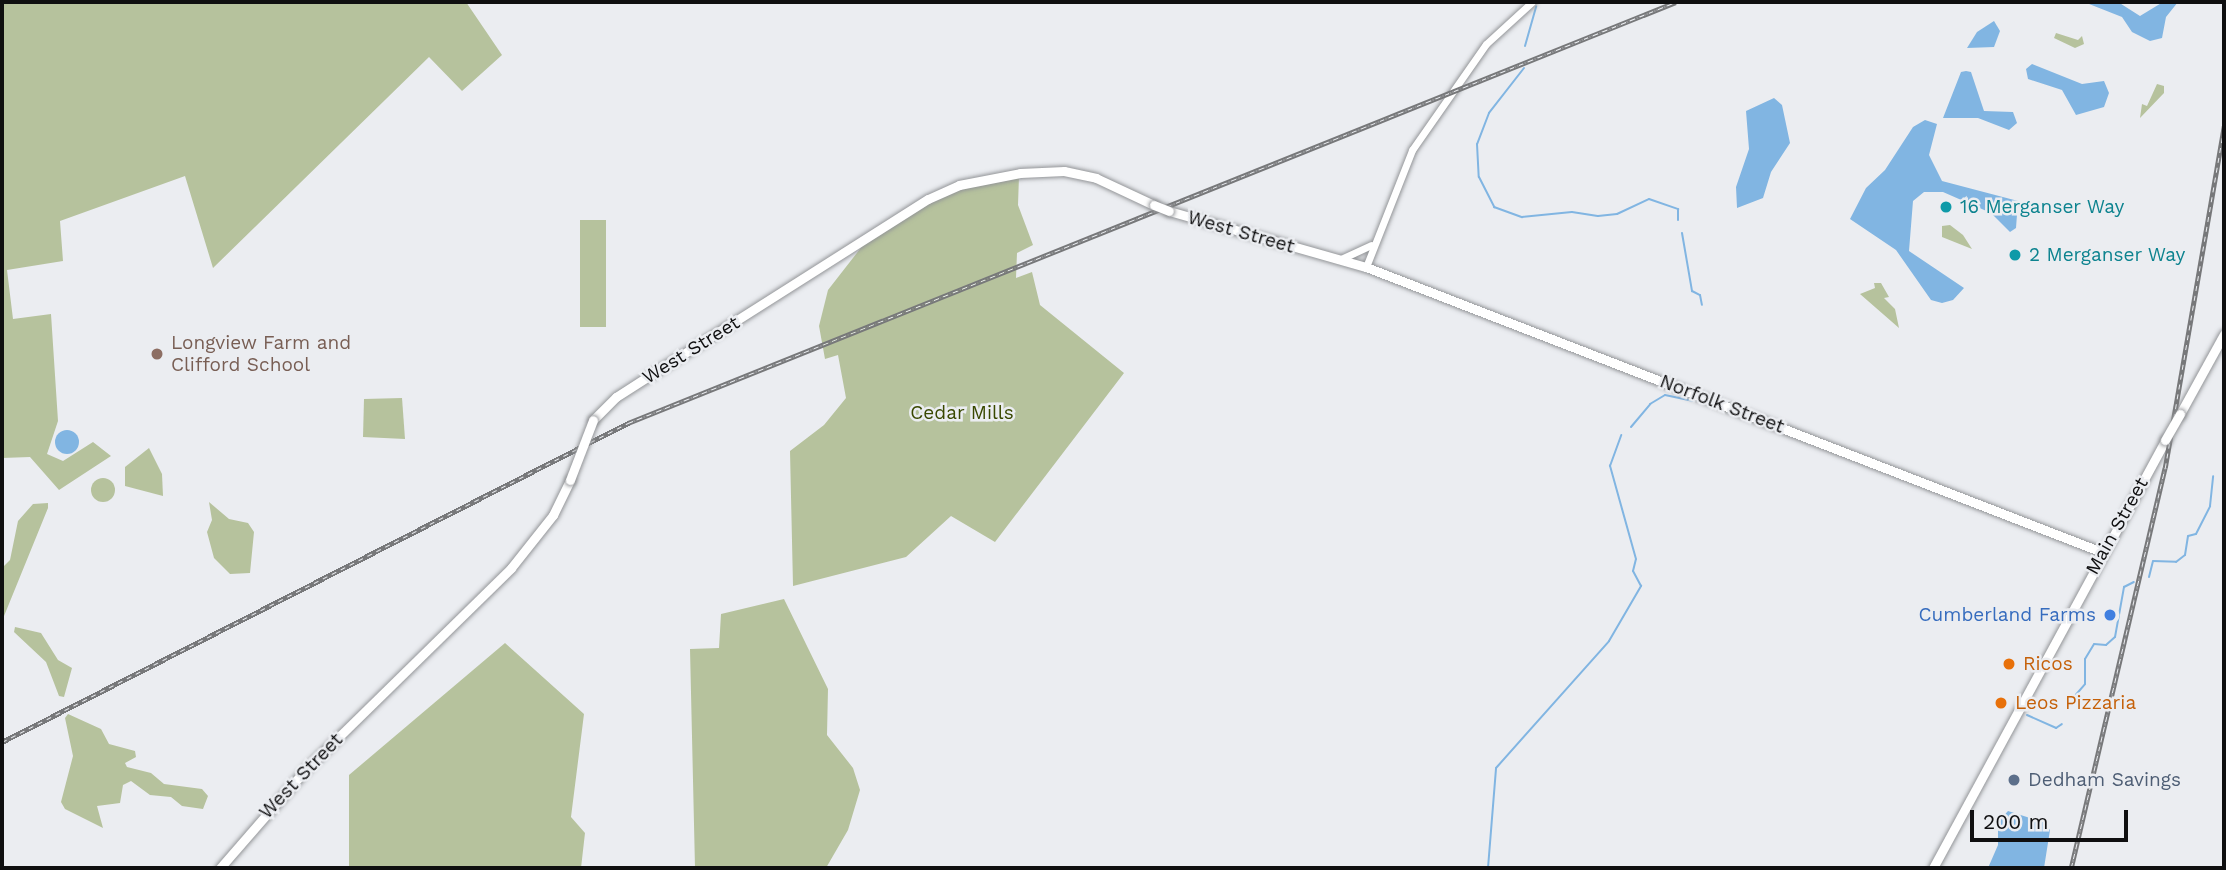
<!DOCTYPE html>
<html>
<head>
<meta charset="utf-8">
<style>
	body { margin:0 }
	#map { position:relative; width:2226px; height:870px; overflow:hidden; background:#ebedf1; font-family:"Work Sans",sans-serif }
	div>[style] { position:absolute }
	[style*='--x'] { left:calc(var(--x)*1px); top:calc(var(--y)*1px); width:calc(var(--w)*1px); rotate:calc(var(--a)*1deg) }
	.green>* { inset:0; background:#b6c29d; transform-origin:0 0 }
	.round { border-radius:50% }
	.water>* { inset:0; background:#81b5e2 }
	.stream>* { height:2px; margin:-1px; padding:0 1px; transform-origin:1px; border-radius:1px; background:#81b5e2 }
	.roads { filter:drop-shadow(0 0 2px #939598) drop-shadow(0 0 2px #939598) }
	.tertiary>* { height:7px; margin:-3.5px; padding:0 3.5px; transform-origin:3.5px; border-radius:3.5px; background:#fff }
	.secondary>* { height:9px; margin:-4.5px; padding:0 4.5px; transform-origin:4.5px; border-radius:4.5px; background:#fff }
	.rail>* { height:4.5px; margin-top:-2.25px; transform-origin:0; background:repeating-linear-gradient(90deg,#ebedf1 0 5px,#77787a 0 10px); box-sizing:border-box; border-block:2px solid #77787a }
	.bridges { filter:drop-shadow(0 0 2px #939598) drop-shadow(0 0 2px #939598) }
	.secondary-bridge>* { height:9px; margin:-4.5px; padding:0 4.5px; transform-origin:4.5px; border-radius:4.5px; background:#fff }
	.dots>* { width:19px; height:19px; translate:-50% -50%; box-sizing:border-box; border:4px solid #ebedf1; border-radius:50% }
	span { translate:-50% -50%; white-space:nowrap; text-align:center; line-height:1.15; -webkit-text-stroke:5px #ebedf1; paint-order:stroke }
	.culture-label { font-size:19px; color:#0d838f }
	.left { translate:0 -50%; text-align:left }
	.street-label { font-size:19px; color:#0f0f10 }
	.education-label { font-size:19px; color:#785e54 }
	.park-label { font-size:19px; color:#394800 }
	.shop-label { font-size:19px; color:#366cbe }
	.right { translate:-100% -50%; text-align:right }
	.food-label { font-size:19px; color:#c56008 }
	.service-label { font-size:19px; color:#4e5e75 }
	.frame { position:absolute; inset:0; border:4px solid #0f0f10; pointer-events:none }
	.scale { position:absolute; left:1970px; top:810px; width:158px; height:32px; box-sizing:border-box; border:4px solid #0f0f10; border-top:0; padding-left:9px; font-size:21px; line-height:24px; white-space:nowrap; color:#0f0f10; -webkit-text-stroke:5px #ebedf1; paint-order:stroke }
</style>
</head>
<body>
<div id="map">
	<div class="green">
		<i style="clip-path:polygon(2px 2px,466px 2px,502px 55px,462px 91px,429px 57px,213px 268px,185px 176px,60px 221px,63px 261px,7px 270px,13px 319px,51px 314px,58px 421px,47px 454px,63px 461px,93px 442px,111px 456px,59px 490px,30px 457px,2px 458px)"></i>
		<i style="clip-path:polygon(2056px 33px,2078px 40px,2082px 36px,2084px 44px,2075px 48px,2054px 38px)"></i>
		<i style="clip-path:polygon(2157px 84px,2164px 86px,2164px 93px,2140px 118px,2142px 104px,2147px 106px)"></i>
		<i style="clip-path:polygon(1019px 176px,1018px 205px,1033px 245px,1017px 253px,1016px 278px,1032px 272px,1040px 305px,1124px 373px,995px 542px,951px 516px,906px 557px,793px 586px,790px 451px,824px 425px,846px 398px,838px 355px,825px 359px,819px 326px,828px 290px,874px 231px,930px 197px)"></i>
		<i style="left:580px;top:220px;width:26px;height:107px"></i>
		<i style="clip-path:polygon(1950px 225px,1963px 235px,1972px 249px,1942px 237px,1942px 226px)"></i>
		<i style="clip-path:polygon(1874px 283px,1881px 283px,1889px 297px,1884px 298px,1895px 309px,1899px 328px,1860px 294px,1875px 288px)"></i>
		<i style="clip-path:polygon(402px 398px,405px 439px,363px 437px,364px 399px)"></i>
		<i style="clip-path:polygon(149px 448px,162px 474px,163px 496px,125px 486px,125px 467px)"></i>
		<i class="round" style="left:91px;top:478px;width:24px;height:24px"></i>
		<i style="clip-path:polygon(209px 502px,229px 519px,248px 523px,254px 532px,250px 573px,230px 574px,214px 558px,207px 532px,212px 520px)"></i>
		<i style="clip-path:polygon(48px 503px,48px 508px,2px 621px,2px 568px,10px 560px,18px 521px,33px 504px)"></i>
		<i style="clip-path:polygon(784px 599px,828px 689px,827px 735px,853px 768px,860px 790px,848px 830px,826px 868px,695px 868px,690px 649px,719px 648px,721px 614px)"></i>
		<i style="clip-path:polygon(15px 627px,41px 633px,58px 660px,72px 668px,64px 697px,59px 696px,46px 662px,14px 632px)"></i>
		<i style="clip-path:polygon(505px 643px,584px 714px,571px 817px,585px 833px,581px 868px,349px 868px,349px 775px)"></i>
		<i style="clip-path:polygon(68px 714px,101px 729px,109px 744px,135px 751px,136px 757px,125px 763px,127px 767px,151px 773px,164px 784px,202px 789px,208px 796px,203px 809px,182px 806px,171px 797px,150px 795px,131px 781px,123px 785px,120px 803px,97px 806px,103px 828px,65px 809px,61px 802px,73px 756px,65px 718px)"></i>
	</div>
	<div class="water">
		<i style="clip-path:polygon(2084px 2px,2118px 2px,2140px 16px,2163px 2px,2178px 2px,2166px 17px,2162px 38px,2150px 41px,2132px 32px,2122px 17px)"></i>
		<i style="clip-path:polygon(1994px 21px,2000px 31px,1994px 47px,1967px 48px,1977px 32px)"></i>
		<i style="clip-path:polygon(2032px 64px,2082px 84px,2104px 81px,2109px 93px,2104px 107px,2076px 115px,2062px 90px,2028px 79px,2026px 69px)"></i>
		<i style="clip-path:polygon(1966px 71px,1971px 72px,1984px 111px,2013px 112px,2017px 123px,2009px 130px,1978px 118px,1943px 118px,1961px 72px)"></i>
		<i style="clip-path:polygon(1774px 98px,1782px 105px,1790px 143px,1771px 172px,1763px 198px,1737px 208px,1736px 187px,1749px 149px,1746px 111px)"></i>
		<i style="clip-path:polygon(1925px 120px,1937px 124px,1929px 155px,1942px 181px,2018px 201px,2016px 228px,2010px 232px,1991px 213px,1943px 192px,1924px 192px,1913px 201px,1909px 251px,1964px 288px,1953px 300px,1942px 303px,1931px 300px,1896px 250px,1850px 219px,1866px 188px,1885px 170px,1913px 127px)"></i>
		<i class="round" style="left:55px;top:430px;width:24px;height:24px"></i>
		<i style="clip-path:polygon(2008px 811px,2043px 822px,2050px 830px,2044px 868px,1988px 868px,1998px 845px,1998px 822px)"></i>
	</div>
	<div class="stream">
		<i style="--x:1525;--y:46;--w:41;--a:-74.2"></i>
		<i style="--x:1524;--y:68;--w:57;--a:127.9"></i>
		<i style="--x:1489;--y:113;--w:33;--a:111"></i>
		<i style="--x:1477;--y:144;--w:33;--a:87"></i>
		<i style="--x:1479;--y:177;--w:34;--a:63"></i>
		<i style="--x:1494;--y:207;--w:30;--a:20"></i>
		<i style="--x:1522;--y:217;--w:50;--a:-5.7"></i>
		<i style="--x:1572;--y:212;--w:26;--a:9"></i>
		<i style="--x:1598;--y:216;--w:19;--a:-6"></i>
		<i style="--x:1617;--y:214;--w:35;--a:-25"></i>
		<i style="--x:1649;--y:199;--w:31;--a:19"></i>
		<i style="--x:1678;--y:209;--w:11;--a:90"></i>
		<i style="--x:1682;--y:233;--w:59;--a:80.2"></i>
		<i style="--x:1692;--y:291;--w:9;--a:27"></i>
		<i style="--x:1700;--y:295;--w:10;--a:79"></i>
		<i style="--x:1631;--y:427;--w:30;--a:-50"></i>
		<i style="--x:1650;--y:404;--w:17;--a:-31"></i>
		<i style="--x:1665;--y:395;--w:29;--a:12"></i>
		<i style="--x:2149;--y:577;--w:16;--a:-76"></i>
		<i style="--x:2153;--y:561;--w:23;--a:2"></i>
		<i style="--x:2176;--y:562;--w:11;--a:-38"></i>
		<i style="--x:2185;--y:555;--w:19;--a:-81"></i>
		<i style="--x:2188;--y:536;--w:8;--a:-14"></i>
		<i style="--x:2196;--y:534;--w:31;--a:-63"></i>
		<i style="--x:2210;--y:506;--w:30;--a:-84"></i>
		<i style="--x:2073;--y:698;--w:18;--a:-49"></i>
		<i style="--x:2085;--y:684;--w:25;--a:-90"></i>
		<i style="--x:2085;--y:659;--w:17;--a:-59"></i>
		<i style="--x:2094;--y:644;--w:12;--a:5"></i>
		<i style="--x:2106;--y:645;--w:12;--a:-42"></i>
		<i style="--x:2115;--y:637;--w:51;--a:-79.8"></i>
		<i style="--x:2124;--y:587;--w:11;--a:-27"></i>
		<i style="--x:2027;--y:715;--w:32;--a:24"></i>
		<i style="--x:2056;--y:728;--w:7;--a:-34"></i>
		<i style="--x:1488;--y:868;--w:100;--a:-85.4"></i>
		<i style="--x:1496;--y:768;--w:170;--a:-48.3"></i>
		<i style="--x:1609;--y:641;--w:64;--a:-59.8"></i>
		<i style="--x:1641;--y:586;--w:17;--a:-118"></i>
		<i style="--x:1633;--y:571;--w:12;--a:-76"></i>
		<i style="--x:1636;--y:559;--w:97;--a:-105.6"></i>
		<i style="--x:1610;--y:466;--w:33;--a:-70"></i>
	</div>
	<div class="roads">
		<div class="tertiary">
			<i style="--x:1341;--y:259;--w:33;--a:-25"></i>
			<i style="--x:1366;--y:267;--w:126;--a:-68.5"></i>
			<i style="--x:1412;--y:150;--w:129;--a:-55.1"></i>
			<i style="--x:1486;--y:44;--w:62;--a:-42.4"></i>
		</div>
		<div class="secondary">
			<i style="--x:1169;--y:211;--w:205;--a:15.9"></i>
			<i style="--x:1366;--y:267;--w:789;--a:21.17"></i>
			<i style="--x:2180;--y:414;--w:91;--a:-61.2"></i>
			<i style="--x:593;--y:420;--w:33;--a:-45"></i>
			<i style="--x:616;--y:397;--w:46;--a:-32.7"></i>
			<i style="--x:655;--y:372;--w:323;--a:-32.4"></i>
			<i style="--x:928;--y:199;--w:34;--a:-24"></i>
			<i style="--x:959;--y:185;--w:62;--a:-11.1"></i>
			<i style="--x:1020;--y:173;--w:44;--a:-2.6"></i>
			<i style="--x:1064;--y:171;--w:33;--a:12"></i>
			<i style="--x:1096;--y:178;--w:64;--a:25"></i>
			<i style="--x:220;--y:868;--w:131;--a:-49"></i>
			<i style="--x:306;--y:769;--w:287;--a:-44.4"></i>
			<i style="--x:511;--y:568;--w:68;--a:-51.6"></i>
			<i style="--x:553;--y:515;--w:39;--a:-64"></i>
			<i style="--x:1933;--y:868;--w:487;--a:-61.5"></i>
		</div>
	</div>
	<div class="rail">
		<i style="--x:2;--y:742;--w:703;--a:-27"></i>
		<i style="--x:628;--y:423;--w:1129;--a:-21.89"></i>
		<i style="--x:2071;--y:868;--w:411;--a:-76.8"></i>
		<i style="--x:2165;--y:468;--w:347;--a:-80.2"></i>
	</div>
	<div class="bridges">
		<div class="secondary-bridge">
			<i style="--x:1154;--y:205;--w:16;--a:22"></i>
			<i style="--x:2165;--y:440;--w:30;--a:-60"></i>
			<i style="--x:570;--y:480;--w:64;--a:-69"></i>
		</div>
	</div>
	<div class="dots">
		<i style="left:1946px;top:207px;background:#0f9aa8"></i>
		<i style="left:2015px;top:255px;background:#0f9aa8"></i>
		<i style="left:157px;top:354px;background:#8d6e63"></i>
		<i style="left:2110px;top:615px;background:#3f7fe0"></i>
		<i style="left:2009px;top:664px;background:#e8710a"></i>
		<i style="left:2001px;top:703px;background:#e8710a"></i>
		<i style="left:2014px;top:780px;background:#5c6f8a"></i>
	</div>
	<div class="culture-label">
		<span class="left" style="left:1960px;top:207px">16 Merganser Way</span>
		<span class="left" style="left:2029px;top:255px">2 Merganser Way</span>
	</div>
	<div class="street-label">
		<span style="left:1241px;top:232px;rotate:16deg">West Street</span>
		<span style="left:691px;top:350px;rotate:-32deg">West Street</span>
		<span style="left:1722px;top:404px;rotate:21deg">Norfolk Street</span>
		<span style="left:2117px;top:526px;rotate:-61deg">Main Street</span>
		<span style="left:301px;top:776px;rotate:-46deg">West Street</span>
	</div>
	<div class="education-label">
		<span class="left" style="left:171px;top:354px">Longview Farm and<br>Clifford School</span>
	</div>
	<div class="park-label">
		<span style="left:962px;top:413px">Cedar Mills</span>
	</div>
	<div class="shop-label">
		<span class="right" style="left:2096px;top:615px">Cumberland Farms</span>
	</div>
	<div class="food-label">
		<span class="left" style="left:2023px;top:664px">Ricos</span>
		<span class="left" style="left:2015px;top:703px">Leos Pizzaria</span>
	</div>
	<div class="service-label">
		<span class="left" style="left:2028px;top:780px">Dedham Savings</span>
	</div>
	<div class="frame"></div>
	<div class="scale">200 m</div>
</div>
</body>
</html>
